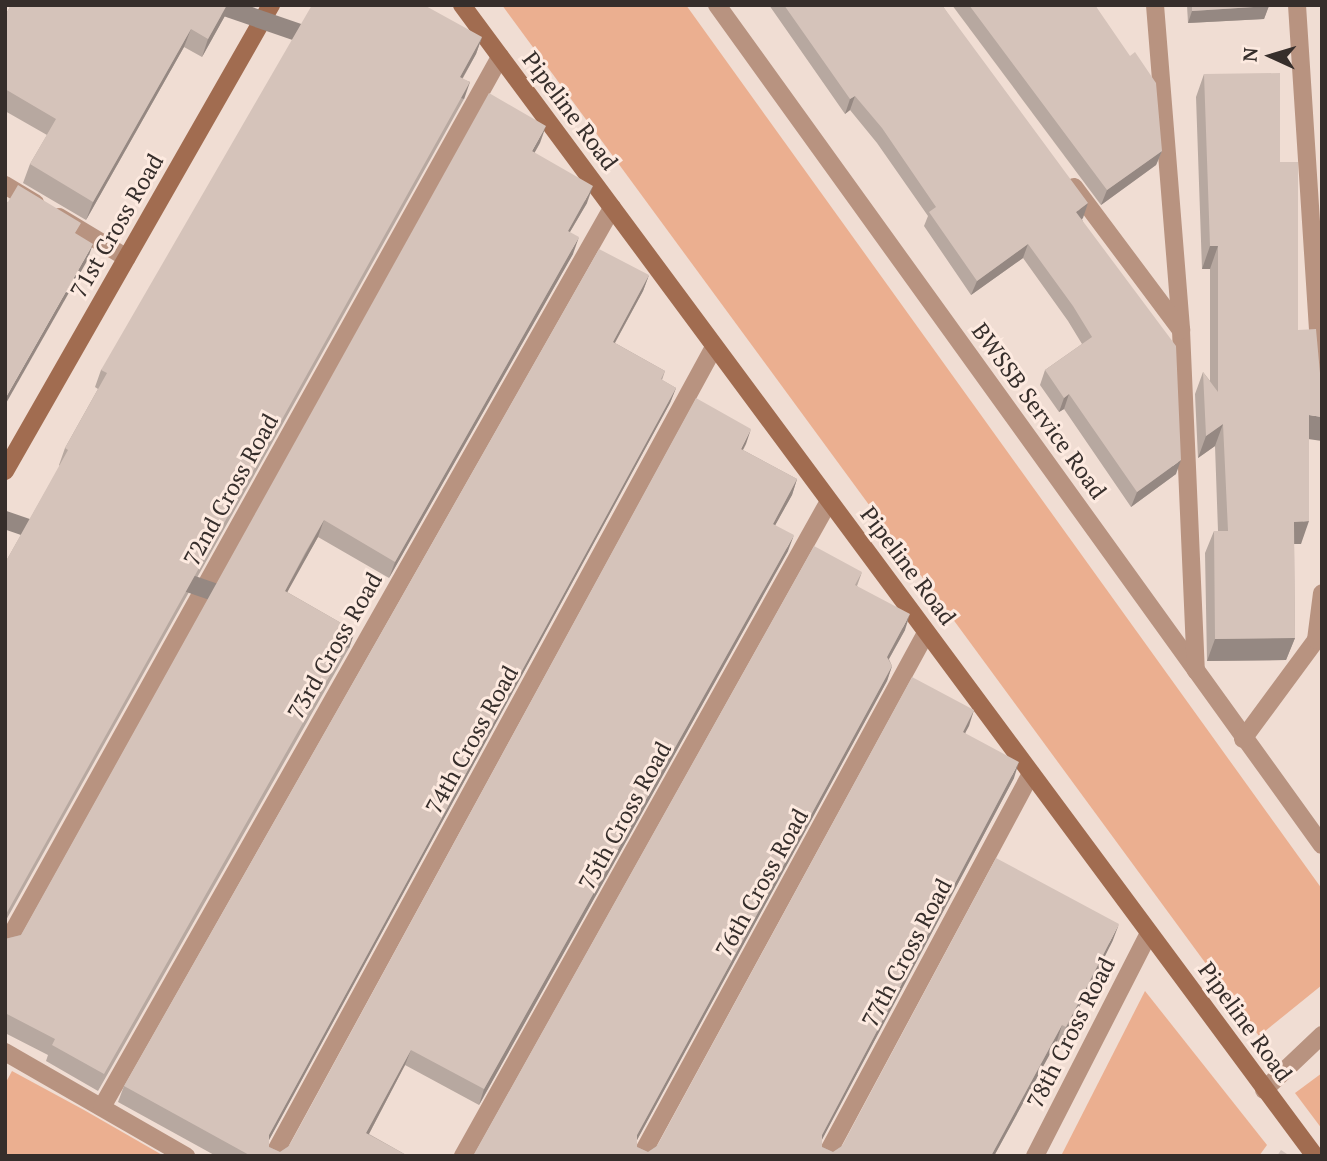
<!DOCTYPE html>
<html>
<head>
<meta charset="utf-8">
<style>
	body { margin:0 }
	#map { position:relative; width:1327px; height:1161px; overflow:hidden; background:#f0ddd3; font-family:"PT Serif",serif }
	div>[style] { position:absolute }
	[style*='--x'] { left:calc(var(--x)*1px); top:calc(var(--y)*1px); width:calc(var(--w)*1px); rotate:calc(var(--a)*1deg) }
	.green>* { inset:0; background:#ebaf90 }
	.street>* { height:18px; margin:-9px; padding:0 9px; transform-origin:9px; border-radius:9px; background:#b89380 }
	.secondary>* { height:18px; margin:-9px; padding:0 9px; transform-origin:9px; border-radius:9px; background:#a16c50 }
	.wall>* { inset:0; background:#b7a8a0 }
	.shaded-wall>* { inset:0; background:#958882; transform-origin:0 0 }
	.building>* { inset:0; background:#d5c3ba }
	span { translate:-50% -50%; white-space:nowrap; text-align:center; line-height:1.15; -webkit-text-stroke:6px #fdeae0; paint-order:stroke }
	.street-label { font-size:23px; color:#362e2b }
	.frame { position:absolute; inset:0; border:7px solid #362e2b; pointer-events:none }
	.north { position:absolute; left:1236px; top:21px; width:70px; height:70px; -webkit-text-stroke:5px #fdeae0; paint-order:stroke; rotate:274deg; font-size:19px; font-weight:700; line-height:28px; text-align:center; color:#362e2b }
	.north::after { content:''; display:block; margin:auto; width:24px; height:32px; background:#362e2b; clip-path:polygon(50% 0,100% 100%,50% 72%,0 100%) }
</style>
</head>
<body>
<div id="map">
	<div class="green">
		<i style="clip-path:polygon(502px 5px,686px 5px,1322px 889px,1322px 985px,1259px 1036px)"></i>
		<i style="clip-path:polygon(1145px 991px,1267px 1145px,1259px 1156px,1061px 1156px)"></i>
		<i style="clip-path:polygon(12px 1071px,84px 1110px,164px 1156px,5px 1156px,5px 1084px)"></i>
		<i style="clip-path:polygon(1322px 1073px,1322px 1129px,1295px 1093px)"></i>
	</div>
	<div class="street">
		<i style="--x:717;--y:5;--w:1035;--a:54.24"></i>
		<i style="--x:1155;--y:5;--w:326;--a:85.4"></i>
		<i style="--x:1181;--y:330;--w:341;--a:87.5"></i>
		<i style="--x:1297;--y:5;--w:386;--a:86.3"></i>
		<i style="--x:5;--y:185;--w:35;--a:31"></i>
		<i style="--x:1074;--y:187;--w:179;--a:53.2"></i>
		<i style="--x:59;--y:217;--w:79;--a:31.1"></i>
		<i style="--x:1243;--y:739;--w:123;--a:-53.6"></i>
		<i style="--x:1316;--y:640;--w:47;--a:-82.7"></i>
		<i style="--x:5;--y:946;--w:1018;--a:-60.89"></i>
		<i style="--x:5;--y:1052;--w:209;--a:29.9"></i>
		<i style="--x:1264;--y:1090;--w:80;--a:-43.5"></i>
		<i style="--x:102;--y:1107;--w:1034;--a:-60.43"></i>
		<i style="--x:273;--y:1156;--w:921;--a:-61.4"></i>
		<i style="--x:463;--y:1156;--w:750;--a:-60.8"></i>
		<i style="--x:641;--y:1156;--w:596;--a:-61.41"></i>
		<i style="--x:826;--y:1156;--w:434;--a:-61.8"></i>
		<i style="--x:1035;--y:1156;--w:250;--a:-62.9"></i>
	</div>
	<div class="secondary">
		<i style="--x:462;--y:5;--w:1433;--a:53.46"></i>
		<i style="--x:5;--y:471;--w:537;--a:-60.28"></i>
	</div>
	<div class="wall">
		<i style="clip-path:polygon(11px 5px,231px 5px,202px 57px,184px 47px,86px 220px,23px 183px,30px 164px,47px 135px,5px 111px,5px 16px)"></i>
		<i style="clip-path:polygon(769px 5px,942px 5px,1083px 218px,1082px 219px,1176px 474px,1131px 507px,1064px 409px,1059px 412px,1040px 385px,1045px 370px,1082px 344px,1068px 321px,1023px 258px,971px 295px,924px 226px,928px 216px,877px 143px,850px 110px,845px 114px)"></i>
		<i style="clip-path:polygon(952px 5px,1095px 5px,1162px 151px,1156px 165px,1101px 205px)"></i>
		<i style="clip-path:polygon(1187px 5px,1269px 5px,1264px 19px,1188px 23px)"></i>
		<i style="clip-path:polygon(482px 37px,476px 54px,463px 78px,464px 99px,5px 922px,5px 563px,60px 466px,59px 465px,65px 448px,98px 389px,95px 387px,101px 370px)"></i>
		<i style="clip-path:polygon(1204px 74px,1280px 162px,1309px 439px,1301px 544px,1294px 544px,1295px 638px,1286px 660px,1207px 661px,1205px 553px,1214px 531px,1218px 531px,1215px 446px,1198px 458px,1195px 394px,1203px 372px,1210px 381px,1210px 269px,1202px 269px,1196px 97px)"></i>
		<i style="clip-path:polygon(540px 143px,534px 153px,587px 203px,570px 232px,573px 254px,389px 578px,318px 537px,299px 570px,287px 592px,355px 631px,349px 648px,98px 1091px,46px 1061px,48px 1055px,5px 1033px,5px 939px,21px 935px)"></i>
		<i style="clip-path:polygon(649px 275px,643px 291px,615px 343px,665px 371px,662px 380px,676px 388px,670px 403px,269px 1140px,269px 1147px,280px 1152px,289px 1146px,746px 444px,743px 450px,797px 479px,792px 495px,775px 525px,788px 551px,479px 1105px,405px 1065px,369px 1134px,408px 1156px,216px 1156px,118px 1102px,124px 1086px)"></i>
		<i style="clip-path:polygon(862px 572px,857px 586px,905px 630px,889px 659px,892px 666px,887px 681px,637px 1140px,637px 1147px,648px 1152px,657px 1146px,974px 710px,965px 733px,1014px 778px,822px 1139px,822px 1147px,833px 1152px,842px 1146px,1113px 940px,1061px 1043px,1057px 1041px,994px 1156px,473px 1156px)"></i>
	</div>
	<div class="shaded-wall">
		<i style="clip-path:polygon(227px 5px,231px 5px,202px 57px,208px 39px)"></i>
		<i style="clip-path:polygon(1269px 6px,1264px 19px,1188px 23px,1192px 11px)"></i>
		<i style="clip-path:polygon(191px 29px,184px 47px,86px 220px,93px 202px)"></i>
		<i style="clip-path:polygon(482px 37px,476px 54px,454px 93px,460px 77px)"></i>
		<i style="left:470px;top:82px;width:18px;height:955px;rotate:109deg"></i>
		<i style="clip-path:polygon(855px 96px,850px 110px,845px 114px,850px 99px)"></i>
		<i style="clip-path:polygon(546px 126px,540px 143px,526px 168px,532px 151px)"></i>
		<i style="clip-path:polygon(1162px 151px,1156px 165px,1101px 205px,1107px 190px)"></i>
		<i style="clip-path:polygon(593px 186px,587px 203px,561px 247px,568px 231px)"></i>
		<i style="clip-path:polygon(1088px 203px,1083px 218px,1071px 226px,1076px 212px)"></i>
		<i style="clip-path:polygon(579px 237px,573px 254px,389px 578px,395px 562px)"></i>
		<i style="clip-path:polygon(93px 244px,87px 261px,5px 405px,5px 399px)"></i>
		<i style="clip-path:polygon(1028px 244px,1023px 258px,971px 295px,977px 281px)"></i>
		<i style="clip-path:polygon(1210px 246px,1218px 246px,1210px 269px,1202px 269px)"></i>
		<i style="clip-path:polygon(649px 275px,643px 291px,607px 357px,613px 342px)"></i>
		<i style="clip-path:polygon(676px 388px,670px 403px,263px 1151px,269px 1135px)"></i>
		<i style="clip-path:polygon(1069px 394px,1064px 409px,1059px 412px,1064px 398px)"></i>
		<i style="clip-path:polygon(1309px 415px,1322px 417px,1322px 441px,1301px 438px)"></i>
		<i style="clip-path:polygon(1223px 424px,1215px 446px,1198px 458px,1206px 436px)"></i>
		<i style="clip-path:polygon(751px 429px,746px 444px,735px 464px,741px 449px)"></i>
		<i style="clip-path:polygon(1181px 460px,1176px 474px,1131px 507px,1137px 492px)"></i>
		<i style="clip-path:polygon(797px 479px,792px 495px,767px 540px,773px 524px)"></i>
		<i style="clip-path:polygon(324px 520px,318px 537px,279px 607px,285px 591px)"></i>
		<i style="clip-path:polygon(1309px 521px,1301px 544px,1286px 544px,1294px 522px)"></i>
		<i style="clip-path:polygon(794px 535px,788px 551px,479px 1105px,484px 1089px)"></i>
		<i style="clip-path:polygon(910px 614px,905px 630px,881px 673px,887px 657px)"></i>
		<i style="left:355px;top:631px;width:18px;height:509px;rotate:109deg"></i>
		<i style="clip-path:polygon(1295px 638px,1286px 660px,1207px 661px,1215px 639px)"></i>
		<i style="clip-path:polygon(892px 666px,887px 681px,631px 1151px,637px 1135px)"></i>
		<i style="clip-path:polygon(974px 710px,969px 726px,957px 748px,963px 732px)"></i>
		<i style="clip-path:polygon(1019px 762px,1014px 778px,816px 1151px,822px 1135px)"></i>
		<i style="clip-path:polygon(1119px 924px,1113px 940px,1061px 1043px,1066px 1027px)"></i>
		<i style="clip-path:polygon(1062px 1025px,1057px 1041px,994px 1156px,991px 1156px)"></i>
		<i style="clip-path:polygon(411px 1050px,405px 1065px,361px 1149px,366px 1133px)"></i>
	</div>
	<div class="building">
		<i style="clip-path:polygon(11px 5px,227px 5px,208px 39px,191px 29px,93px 202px,30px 164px,56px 119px,5px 89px,5px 16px)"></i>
		<i style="clip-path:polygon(312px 5px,424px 5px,482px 37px,460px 77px,470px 82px,5px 916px,5px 563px,68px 450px,65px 448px,107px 373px,101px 370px)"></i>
		<i style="clip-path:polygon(784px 5px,942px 5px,1088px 203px,1076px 212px,1176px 346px,1181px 460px,1137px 492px,1069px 394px,1064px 398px,1045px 370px,1092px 337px,1073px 306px,1028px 244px,977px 281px,929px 212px,936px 207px,882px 128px,855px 96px,850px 99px)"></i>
		<i style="clip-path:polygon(969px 5px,1095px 5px,1130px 56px,1135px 52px,1156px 83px,1162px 151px,1107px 190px)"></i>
		<i style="clip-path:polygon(1192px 5px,1269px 5px,1269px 6px,1192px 11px)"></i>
		<i style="clip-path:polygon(1280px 73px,1280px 162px,1298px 162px,1298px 330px,1316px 329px,1320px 373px,1322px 374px,1322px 417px,1309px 415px,1309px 521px,1294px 522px,1295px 638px,1215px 639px,1214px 531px,1228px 531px,1223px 424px,1206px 436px,1203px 372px,1218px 392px,1218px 246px,1210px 246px,1204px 74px)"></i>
		<i style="clip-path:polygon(489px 93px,546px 126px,532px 151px,593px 186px,568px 231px,579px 237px,395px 562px,324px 520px,305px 553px,285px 591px,355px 631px,104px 1074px,52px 1045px,55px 1039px,5px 1013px,5px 939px,21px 935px)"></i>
		<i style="clip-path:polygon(18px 185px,81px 223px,75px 233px,93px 244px,5px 399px,5px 201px,8px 202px)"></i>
		<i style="clip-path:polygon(599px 249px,649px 275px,613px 342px,665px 371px,661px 379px,676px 388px,269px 1135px,269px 1147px,280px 1152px,289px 1146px,696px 398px,751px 429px,741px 449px,797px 479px,773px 524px,794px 535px,484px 1089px,411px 1050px,366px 1133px,408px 1156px,251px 1156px,124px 1086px)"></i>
		<i style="clip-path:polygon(814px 546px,862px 572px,855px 585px,910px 614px,887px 657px,892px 666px,637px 1135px,637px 1147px,648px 1152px,657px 1146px,912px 677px,974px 710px,963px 732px,1019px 762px,822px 1135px,822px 1147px,833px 1152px,842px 1146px,996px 858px,1119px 924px,1066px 1027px,1062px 1025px,991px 1156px,473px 1156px)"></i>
		<i style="clip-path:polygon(1281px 1150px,1290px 1156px,1277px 1156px)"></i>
	</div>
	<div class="street-label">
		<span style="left:570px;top:111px;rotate:53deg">Pipeline Road</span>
		<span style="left:117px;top:226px;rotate:-60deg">71st Cross Road</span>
		<span style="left:1039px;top:411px;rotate:54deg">BWSSB Service Road</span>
		<span style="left:231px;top:490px;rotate:-61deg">72nd Cross Road</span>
		<span style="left:908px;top:566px;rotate:53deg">Pipeline Road</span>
		<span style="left:335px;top:646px;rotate:-60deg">73rd Cross Road</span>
		<span style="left:472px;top:740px;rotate:-61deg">74th Cross Road</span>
		<span style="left:625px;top:816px;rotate:-61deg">75th Cross Road</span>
		<span style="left:762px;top:883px;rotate:-61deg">76th Cross Road</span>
		<span style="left:907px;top:953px;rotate:-62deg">77th Cross Road</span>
		<span style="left:1245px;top:1022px;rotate:54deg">Pipeline Road</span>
		<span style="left:1071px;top:1033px;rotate:-63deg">78th Cross Road</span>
	</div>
	<div class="frame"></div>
	<div class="north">N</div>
</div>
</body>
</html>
